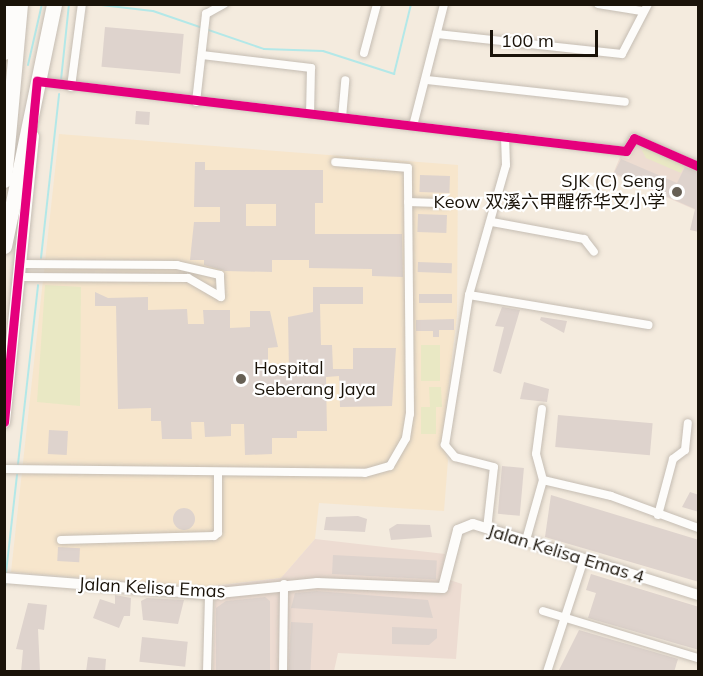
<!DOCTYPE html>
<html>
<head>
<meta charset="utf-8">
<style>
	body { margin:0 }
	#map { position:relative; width:703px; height:676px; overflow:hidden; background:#f4ebde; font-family:Mulish,"Noto Sans SC",sans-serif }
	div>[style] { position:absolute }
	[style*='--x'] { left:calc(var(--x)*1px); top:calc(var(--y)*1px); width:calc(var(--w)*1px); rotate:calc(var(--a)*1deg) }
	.built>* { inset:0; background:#f7e6cc }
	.industrial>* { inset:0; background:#eddcd2 }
	.education>* { inset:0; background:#eddcd1 }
	.green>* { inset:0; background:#e9e8c4; transform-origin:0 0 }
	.stream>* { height:2px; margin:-1px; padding:0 1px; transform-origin:1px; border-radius:1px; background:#b3e8e8 }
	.building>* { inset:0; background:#ded3cd; transform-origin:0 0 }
	.round { border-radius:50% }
	.roads { filter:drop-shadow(0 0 2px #c5bdb3) drop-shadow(0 0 2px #c5bdb3) }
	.minor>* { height:8px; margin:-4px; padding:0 4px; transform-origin:4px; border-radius:4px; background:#fdfcfa }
	.tertiary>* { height:10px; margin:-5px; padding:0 5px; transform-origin:5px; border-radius:5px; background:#fdfcfa }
	.secondary>* { height:12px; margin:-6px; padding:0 6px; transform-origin:6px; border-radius:6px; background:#fdfcfa }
	.motorway>* { height:15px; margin:-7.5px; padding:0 7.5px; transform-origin:7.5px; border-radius:7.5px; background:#fdfcfa }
	.bus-1>* { height:9px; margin:-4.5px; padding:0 4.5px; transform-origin:4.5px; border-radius:4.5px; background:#e5007d }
	.dots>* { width:16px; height:16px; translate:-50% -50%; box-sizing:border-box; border:3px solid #fff; border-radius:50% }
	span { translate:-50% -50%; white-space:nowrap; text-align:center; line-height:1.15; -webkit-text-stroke:4.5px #fff; paint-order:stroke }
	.poi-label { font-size:18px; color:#1a1309 }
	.right { translate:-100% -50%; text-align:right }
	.left { translate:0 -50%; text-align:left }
	.street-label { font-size:18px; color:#1a1309 }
	.frame { position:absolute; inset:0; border:6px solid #1a1309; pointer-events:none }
	.scale { position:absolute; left:490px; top:30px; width:108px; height:27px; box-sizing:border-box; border:3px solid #1a1309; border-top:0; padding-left:8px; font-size:18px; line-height:21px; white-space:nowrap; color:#1a1309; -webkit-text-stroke:4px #fff; paint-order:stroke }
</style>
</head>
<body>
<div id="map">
	<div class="built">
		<i style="clip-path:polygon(59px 134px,458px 165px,457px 315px,442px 442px,448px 460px,444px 511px,319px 503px,315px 539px,281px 578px,202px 587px,11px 572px)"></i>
	</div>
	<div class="industrial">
		<i style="clip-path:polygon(315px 539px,445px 554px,441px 577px,462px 584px,456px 659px,338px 653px,334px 671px,213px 672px,215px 586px,281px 578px)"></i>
	</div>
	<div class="education">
		<i style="clip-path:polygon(638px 142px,698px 168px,698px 211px,613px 174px,620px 157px,629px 159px)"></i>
	</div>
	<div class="green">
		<i style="clip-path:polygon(639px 145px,684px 166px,681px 173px,646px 158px)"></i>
		<i style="clip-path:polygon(45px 285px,81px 287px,80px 406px,37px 402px)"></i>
		<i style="left:421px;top:345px;width:19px;height:36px"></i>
		<i style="clip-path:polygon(429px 387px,441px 387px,442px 407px,436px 407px,436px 434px,421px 434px,421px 407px,430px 407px)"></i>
	</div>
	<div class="stream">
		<i style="--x:93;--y:4;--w:60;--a:6.7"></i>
		<i style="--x:153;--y:11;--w:117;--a:18.9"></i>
		<i style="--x:264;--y:49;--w:59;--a:1.9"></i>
		<i style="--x:323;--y:51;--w:75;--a:17.9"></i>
		<i style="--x:394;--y:74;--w:72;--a:-76.3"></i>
		<i style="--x:28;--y:65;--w:63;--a:-77.1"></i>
		<i style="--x:61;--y:80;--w:76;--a:-84"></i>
		<i style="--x:41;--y:258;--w:165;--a:-83.7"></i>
		<i style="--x:18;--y:464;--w:180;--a:-83.6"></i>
		<i style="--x:6;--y:573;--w:99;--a:-83.6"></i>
		<i style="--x:4;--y:591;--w:9;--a:-77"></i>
	</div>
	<div class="building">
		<i style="left:105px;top:27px;width:79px;height:40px;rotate:5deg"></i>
		<i style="left:136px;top:111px;width:14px;height:13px;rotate:4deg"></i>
		<i style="clip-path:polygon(621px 159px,677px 183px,685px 167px,699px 172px,699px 232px,690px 230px,695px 209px,614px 173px)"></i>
		<i style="clip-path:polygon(evenodd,195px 162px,205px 162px,205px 170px,323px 170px,323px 203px,315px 203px,315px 234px,402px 234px,403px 277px,372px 276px,372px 269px,309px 268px,309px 260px,272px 260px,272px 272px,225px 271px,204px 265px,204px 260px,190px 260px,194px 222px,220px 222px,220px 207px,194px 207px,195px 162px,246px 204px,276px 204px,276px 226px,246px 226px,246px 204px)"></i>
		<i style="left:420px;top:175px;width:30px;height:17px;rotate:2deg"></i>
		<i style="left:418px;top:214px;width:29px;height:18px;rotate:2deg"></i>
		<i style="left:418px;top:262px;width:34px;height:10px;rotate:2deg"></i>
		<i style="clip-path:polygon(313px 287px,363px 287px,363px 304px,320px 304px,321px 345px,332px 345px,333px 369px,353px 369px,353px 348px,396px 348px,392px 406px,340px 407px,339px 376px,326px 377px,327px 431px,297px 431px,297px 438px,272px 438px,272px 454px,245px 455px,244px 424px,231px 424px,231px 436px,205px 437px,204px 422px,191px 422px,192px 439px,162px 439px,161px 421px,151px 421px,151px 408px,118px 409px,116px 306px,95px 306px,95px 292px,108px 298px,148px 297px,148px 310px,187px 309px,188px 324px,204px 324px,203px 310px,230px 310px,230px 328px,250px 327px,250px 311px,270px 311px,278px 347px,268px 348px,268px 373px,289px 372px,288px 317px,313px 312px)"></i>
		<i style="left:452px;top:294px;width:9px;height:33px;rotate:90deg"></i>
		<i style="clip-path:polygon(502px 307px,520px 310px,501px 374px,493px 371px,504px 327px,495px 326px)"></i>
		<i style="clip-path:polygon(541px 317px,567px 321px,564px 333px,540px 320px)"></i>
		<i style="clip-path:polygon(454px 319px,454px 330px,439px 330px,439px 337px,433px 337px,433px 331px,416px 331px,416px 320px)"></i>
		<i style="clip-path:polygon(524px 382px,549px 389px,547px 402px,520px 399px)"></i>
		<i style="left:558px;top:415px;width:95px;height:32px;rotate:5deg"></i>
		<i style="left:49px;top:430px;width:19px;height:24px;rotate:3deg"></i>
		<i style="left:502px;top:466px;width:22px;height:48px;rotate:5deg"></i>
		<i style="clip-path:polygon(690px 492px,699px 495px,699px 512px,682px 507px)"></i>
		<i style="clip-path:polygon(551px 495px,699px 540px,699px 582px,545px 537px)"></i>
		<i class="round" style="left:173px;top:508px;width:22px;height:22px"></i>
		<i style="clip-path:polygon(358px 516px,367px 519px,365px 532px,324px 530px,326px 517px)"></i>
		<i style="clip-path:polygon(397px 524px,430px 525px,432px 537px,391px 540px,389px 529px)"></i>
		<i style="left:58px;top:547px;width:22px;height:14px;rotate:3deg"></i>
		<i style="left:333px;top:555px;width:104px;height:19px;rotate:3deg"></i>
		<i style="clip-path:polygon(591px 574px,699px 607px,699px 650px,588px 618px,596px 593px,586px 590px)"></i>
		<i style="clip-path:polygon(317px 591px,428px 600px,433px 618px,291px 608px,295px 593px)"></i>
		<i style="clip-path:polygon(115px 595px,131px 598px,130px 616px,124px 616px,119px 628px,93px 618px,100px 599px,115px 604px)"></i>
		<i style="clip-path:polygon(265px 597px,270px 601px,270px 672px,216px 672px,216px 608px,226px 601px)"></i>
		<i style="clip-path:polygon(147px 598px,184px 600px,178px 624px,143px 620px,141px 601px)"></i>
		<i style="clip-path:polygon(28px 603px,47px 605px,44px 630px,38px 629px,40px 672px,21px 672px,23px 650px,16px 649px)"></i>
		<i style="left:291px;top:622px;width:22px;height:50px;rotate:3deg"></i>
		<i style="clip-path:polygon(392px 627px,437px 629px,437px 638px,429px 645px,392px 644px)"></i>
		<i style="clip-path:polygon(579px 630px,678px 659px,674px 672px,558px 672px)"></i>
		<i style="left:142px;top:637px;width:46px;height:25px;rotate:6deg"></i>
		<i style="clip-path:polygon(88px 657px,106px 659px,105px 672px,86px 672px)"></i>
	</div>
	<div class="roads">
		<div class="minor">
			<i style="--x:598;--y:4;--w:44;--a:9.2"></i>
			<i style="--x:437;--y:34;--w:186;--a:6.2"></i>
			<i style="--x:622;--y:54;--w:56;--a:-62.5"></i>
			<i style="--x:364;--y:53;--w:51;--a:-75.1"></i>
			<i style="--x:202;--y:55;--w:110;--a:6.8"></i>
			<i style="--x:311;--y:68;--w:46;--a:91.2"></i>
			<i style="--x:427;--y:80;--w:199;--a:6.3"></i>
			<i style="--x:37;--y:81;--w:593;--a:6.78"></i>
			<i style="--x:626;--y:151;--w:15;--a:-58"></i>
			<i style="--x:634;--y:138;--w:70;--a:23.6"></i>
			<i style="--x:71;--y:87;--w:84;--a:-82.5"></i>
			<i style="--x:196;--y:102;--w:89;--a:-83.5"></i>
			<i style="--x:206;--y:14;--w:21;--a:-29"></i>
			<i style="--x:342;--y:118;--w:38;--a:-85"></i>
			<i style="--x:413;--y:126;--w:126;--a:-75.7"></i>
			<i style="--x:408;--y:202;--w:37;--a:2"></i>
			<i style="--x:492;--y:222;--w:94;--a:10.5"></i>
			<i style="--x:584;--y:239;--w:16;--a:52"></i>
			<i style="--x:20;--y:277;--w:168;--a:0.3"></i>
			<i style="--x:188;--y:278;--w:38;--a:30"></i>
			<i style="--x:221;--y:297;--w:22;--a:-93"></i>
			<i style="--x:220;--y:275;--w:44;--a:-166.9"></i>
			<i style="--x:177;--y:265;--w:156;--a:-179.6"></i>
			<i style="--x:469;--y:295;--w:182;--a:9.5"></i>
			<i style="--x:542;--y:409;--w:45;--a:97.6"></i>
			<i style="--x:536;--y:454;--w:27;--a:75"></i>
			<i style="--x:4;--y:469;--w:361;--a:0.6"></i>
			<i style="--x:365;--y:473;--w:26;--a:-16"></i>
			<i style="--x:390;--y:466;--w:32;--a:-60"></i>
			<i style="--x:406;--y:438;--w:24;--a:-81"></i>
			<i style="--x:410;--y:414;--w:246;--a:-90.5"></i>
			<i style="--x:408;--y:168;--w:73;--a:-175.3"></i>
			<i style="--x:543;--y:480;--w:70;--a:13.2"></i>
			<i style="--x:611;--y:496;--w:93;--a:20.2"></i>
			<i style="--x:658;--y:515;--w:58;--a:-75"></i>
			<i style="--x:673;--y:459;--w:15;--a:-37"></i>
			<i style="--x:685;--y:450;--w:27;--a:-84"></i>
			<i style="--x:487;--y:529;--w:62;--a:-83.6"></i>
			<i style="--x:494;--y:467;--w:40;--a:-165.6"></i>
			<i style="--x:455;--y:457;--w:16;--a:-130"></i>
			<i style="--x:445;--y:445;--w:152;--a:-80.9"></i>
			<i style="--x:469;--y:295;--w:135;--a:-74.1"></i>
			<i style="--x:506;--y:165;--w:29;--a:-92"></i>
			<i style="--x:61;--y:540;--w:153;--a:-1.5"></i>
			<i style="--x:214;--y:536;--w:5;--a:-37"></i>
			<i style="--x:218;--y:533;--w:61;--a:-90"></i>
			<i style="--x:526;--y:540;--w:62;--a:-74.2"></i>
			<i style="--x:543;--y:611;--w:162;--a:16.9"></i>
			<i style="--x:207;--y:672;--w:78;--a:-88.5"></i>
			<i style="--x:283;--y:672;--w:88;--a:-89.3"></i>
			<i style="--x:547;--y:672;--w:119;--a:-71.9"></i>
		</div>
		<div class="tertiary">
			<i style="--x:4;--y:578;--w:206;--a:4.5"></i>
			<i style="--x:209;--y:594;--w:109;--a:-5.8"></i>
			<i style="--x:317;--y:583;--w:126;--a:2.3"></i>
			<i style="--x:443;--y:588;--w:60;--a:-75.5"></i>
			<i style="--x:458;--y:530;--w:16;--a:-22"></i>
			<i style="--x:473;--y:524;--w:236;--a:17.5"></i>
		</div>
		<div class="secondary">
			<i style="--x:4;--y:422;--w:287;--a:-84.2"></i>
		</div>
		<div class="motorway">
			<i style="--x:4;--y:52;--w:48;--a:-85.2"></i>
			<i style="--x:4;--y:180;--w:177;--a:-84.8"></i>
			<i style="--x:4;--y:246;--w:247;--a:-78.3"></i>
		</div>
	</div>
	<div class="bus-1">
		<i style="--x:4;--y:422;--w:343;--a:-84.5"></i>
		<i style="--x:37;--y:81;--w:593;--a:6.78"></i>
		<i style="--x:626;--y:151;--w:15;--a:-58"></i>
		<i style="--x:634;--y:138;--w:70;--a:23.6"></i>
	</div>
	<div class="dots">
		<i style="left:677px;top:192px;background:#665f54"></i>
		<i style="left:241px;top:379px;background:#665f54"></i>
	</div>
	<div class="poi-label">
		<span class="right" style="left:665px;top:192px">SJK (C) Seng<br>Keow 双溪六甲醒侨华文小学</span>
		<span class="left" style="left:254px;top:379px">Hospital<br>Seberang Jaya</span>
	</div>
	<div class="street-label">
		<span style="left:566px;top:554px;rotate:17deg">Jalan Kelisa Emas 4</span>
		<span style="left:152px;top:588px;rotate:3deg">Jalan Kelisa Emas</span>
	</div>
	<div class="frame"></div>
	<div class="scale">100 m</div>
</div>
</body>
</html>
